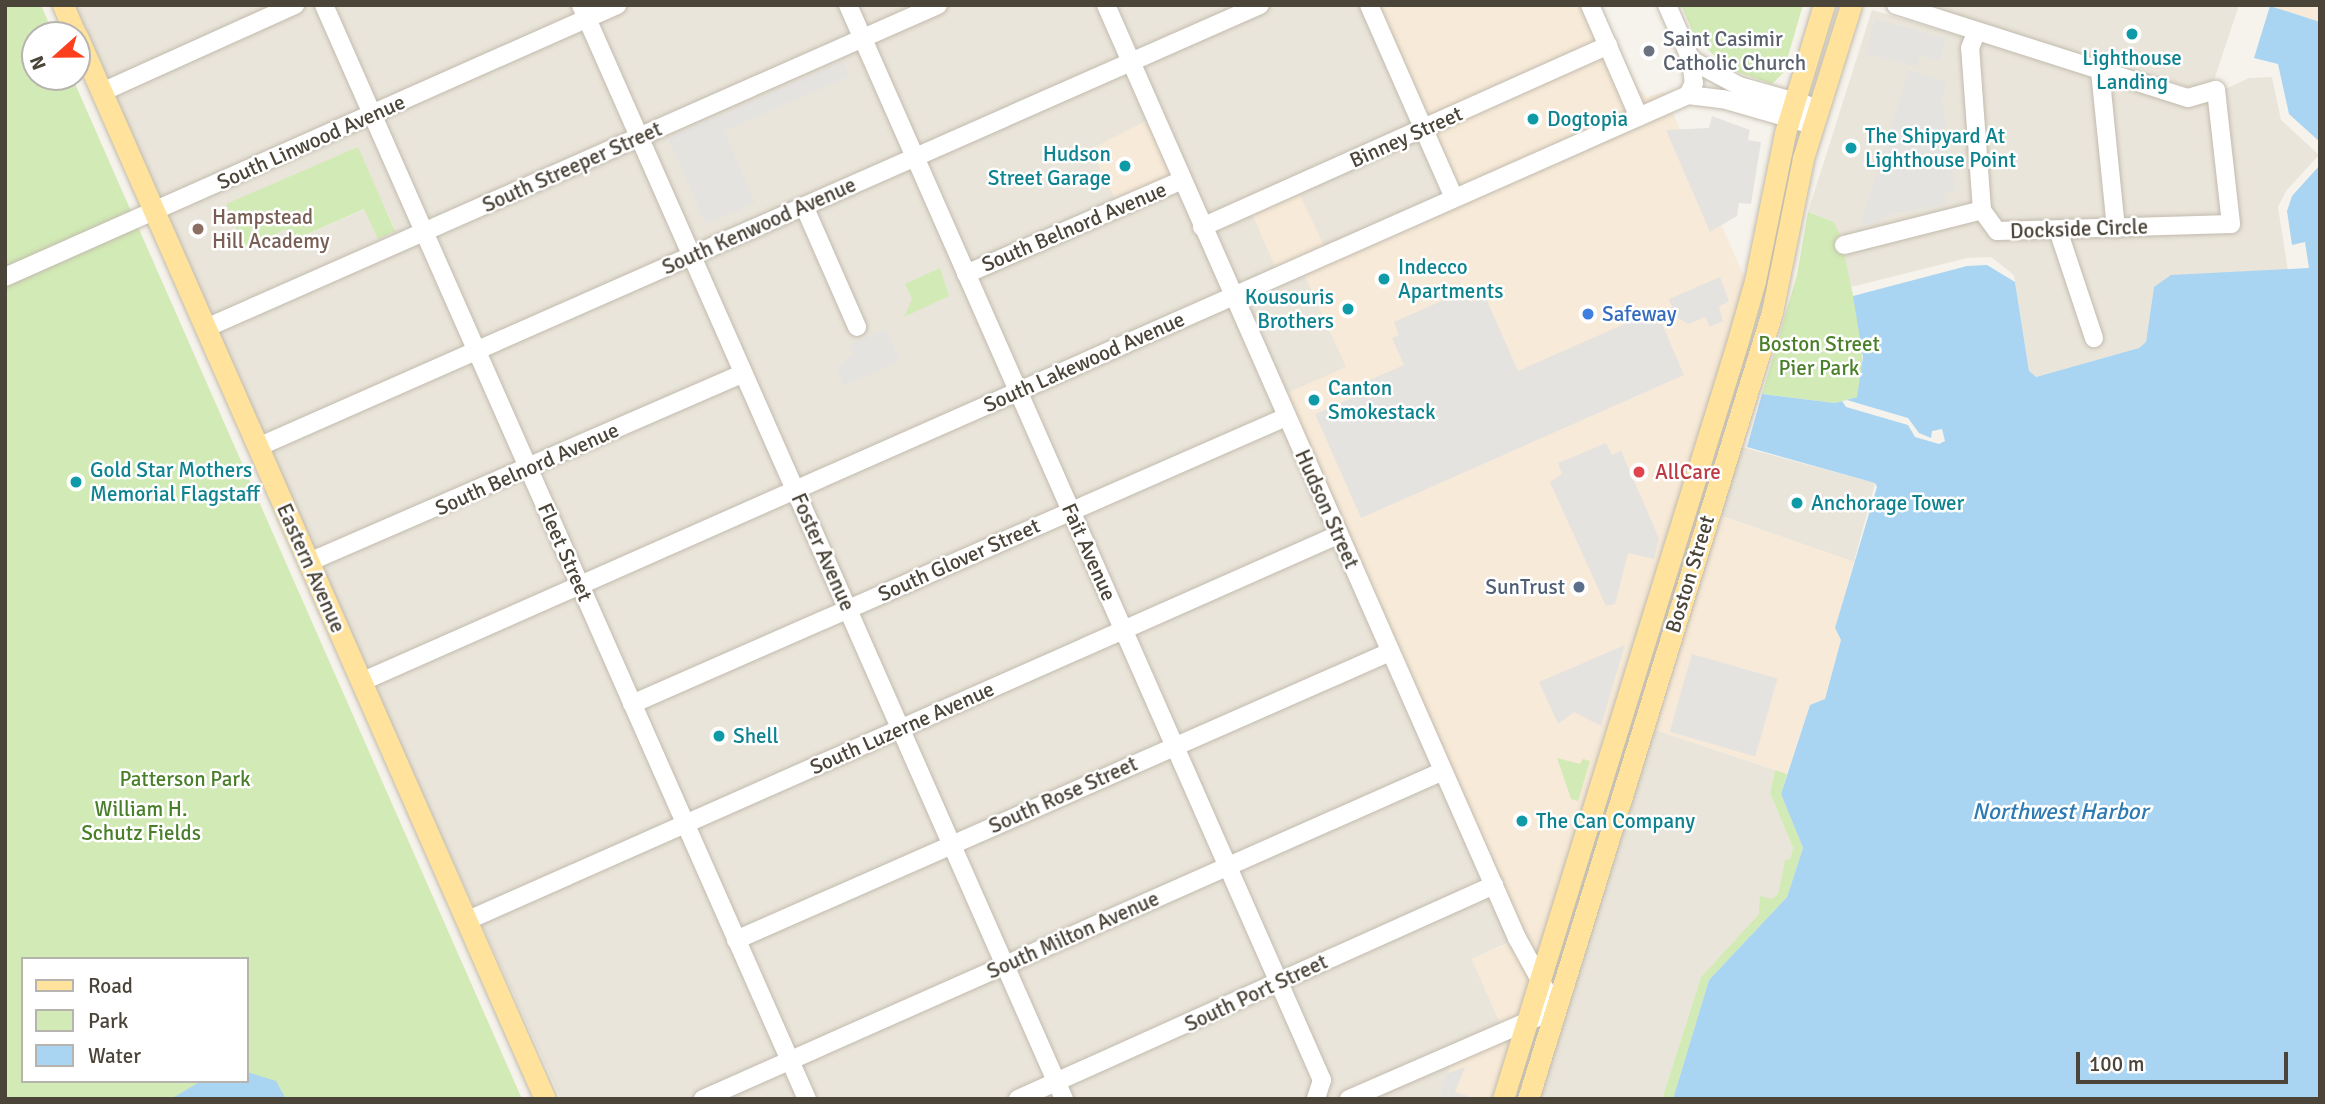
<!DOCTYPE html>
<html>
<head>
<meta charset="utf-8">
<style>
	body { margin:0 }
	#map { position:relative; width:2325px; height:1104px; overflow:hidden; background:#f6f3ec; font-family:Signika,sans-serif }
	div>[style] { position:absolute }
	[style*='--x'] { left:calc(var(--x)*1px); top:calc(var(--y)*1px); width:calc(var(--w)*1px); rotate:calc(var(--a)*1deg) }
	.residential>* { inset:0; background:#eae5da }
	.commercial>* { inset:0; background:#f7ead8; transform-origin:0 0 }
	.green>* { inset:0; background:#d2eab5 }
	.parking>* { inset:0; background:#e5e3e0; transform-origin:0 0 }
	.water>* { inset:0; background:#a9d4f2 }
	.pier>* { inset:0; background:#f6f3ec }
	.roads { filter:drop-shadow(0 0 2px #c2bbae) drop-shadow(0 0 2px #c2bbae) }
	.minor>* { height:18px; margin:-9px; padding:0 9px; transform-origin:9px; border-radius:9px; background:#fff }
	.major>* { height:21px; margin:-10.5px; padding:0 10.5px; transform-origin:10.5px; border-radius:10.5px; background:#ffe39c }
	.dots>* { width:19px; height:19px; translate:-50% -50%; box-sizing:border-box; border:4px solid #fff; border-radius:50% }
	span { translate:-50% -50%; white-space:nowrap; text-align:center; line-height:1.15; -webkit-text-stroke:5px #fff; paint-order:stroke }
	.worship-label { font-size:21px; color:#5b616d }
	.left { translate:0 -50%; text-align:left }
	.culture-label { font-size:21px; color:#0d838f }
	.right { translate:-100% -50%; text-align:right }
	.street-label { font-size:21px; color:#4b4439 }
	.education-label { font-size:21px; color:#785e54 }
	.shop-label { font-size:21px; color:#366cbe }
	.park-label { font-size:21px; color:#4a7f2a }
	.health-label { font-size:21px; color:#be3a42 }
	.service-label { font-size:21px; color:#4e5e75 }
	.water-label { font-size:23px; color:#2e7ab2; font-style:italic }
	.frame { position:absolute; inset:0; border:7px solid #4b4439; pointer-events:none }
	.legend { position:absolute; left:21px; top:957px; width:228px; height:126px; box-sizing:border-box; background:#fff; border:2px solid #b7b4b0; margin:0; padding:9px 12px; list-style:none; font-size:21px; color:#4b4439 }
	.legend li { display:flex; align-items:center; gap:14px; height:35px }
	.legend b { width:35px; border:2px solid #b7b4b0 }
	.north { position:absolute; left:21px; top:21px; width:70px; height:70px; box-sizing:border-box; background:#fff; border:2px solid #b7b4b0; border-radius:50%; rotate:249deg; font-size:19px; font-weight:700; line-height:28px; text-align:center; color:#4b4439 }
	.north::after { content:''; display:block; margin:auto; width:24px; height:32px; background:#fc3f1d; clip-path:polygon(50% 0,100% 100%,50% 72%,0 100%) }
	.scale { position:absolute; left:2076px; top:1052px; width:212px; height:32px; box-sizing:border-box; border:4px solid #4b4439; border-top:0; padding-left:9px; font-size:21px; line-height:24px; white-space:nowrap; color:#4b4439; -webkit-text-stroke:5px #fff; paint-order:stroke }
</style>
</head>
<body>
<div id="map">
	<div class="residential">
		<i style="clip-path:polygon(evenodd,65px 5px,1368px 5px,1456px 199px,1301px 267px,1347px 367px,1282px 396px,1520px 937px,1472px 959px,1502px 1028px,1440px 1099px,561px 1099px,65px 5px,357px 147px,395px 230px,378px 238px,365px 209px,293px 241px,286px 229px,280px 232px,357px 147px)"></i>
		<i style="clip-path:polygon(1938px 5px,2239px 5px,2214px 80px,2191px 88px,1937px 11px)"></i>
		<i style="clip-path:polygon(1872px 10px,2181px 101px,2204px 99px,2249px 78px,2272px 77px,2281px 120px,2319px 155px,2286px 191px,2278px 207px,2288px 271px,2154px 287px,2146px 342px,2139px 348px,2036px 377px,2029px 371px,2014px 275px,1991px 257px,1967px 258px,1851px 287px,1834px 222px,1808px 212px)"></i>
		<i style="clip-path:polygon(1720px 441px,1875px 483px,1854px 562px,1699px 508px)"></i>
		<i style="clip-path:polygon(1631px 722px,1775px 770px,1770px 793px,1793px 848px,1790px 859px,1785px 861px,1778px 894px,1701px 977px,1662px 1099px,1513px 1099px)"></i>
	</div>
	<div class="commercial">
		<i style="clip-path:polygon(1368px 5px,1600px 5px,1638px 89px,1647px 97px,1664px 92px,1755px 302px,1699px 508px,1854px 562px,1835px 628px,1841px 640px,1825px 699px,1810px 705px,1787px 774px,1631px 722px,1513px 1099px,1440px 1099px,1450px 1066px,1481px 1037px,1502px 1028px,1472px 959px,1520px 938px,1281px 396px,1346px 367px,1301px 267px,1279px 275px,1248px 205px,1295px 185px,1328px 254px,1456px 199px)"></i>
		<i style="clip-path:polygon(2269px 5px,2320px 5px,2320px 22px,2270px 6px)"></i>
		<i style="left:1158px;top:115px;width:69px;height:76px;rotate:63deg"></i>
	</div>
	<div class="green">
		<i style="clip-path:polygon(evenodd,5px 5px,41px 5px,54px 35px,35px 35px,35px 77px,72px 77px,522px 1099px,5px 1099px,5px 5px,23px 959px,247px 959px,247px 1081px,23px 1081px,23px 959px)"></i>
		<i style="clip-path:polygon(1681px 5px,1803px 5px,1783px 73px,1772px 84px,1728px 69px,1695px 37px)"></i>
		<i style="clip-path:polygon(358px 147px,395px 231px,378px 239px,364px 209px,292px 241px,286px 229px,246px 249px,226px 204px)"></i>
		<i style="clip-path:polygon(1808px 212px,1834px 222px,1840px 235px,1862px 337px,1862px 380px,1857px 397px,1835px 403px,1762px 394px,1797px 275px)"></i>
		<i style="clip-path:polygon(940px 268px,949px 296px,904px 317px,912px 299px,905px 284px)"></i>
		<i style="clip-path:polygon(1557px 758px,1580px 764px,1583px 759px,1590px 761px,1578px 801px,1571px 799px)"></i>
		<i style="clip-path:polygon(1775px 770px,1787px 774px,1781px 794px,1803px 848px,1787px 897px,1709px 980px,1673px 1099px,1662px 1099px,1701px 977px,1759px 914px,1760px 896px,1772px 899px,1778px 894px,1785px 860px,1790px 859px,1793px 848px,1770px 793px)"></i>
	</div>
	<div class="parking">
		<i style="clip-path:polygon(1875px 19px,1946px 38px,1940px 61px,1920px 56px,1917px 67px,1866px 54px)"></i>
		<i style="clip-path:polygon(843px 61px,850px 76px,724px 131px,755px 203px,706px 224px,668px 138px)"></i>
		<i style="clip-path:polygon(1909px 70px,1947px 82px,1942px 98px,1955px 190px,1944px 193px,1946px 204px,1893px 214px,1871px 225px,1861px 223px)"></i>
		<i style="clip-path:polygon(1712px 116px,1750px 130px,1748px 140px,1761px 142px,1751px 204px,1739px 203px,1737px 216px,1710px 232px,1666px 130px,1709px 128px)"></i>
		<i style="clip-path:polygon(1720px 277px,1729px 301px,1719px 307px,1723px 321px,1710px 327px,1705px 317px,1688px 324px,1675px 316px,1669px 299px)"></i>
		<i style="clip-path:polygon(1466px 290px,1471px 302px,1485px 296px,1518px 371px,1656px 310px,1684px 375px,1361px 518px,1315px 414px,1352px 398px,1349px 389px,1404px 365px,1392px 338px,1399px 335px,1394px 322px)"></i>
		<i style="clip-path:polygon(886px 329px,900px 361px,844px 386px,836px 369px,853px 354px,850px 344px)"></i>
		<i style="clip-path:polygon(1606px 443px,1612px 455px,1621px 451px,1659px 538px,1654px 559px,1628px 553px,1615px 604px,1606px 606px,1550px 482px,1562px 474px,1558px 463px)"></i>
		<i style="clip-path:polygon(1625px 645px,1601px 726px,1574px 712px,1558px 724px,1539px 682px)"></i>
		<i style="left:1692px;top:654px;width:89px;height:81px;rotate:16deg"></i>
		<i style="clip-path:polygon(1465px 1067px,1455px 1092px,1477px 1099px,1439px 1099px,1446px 1074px)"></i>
	</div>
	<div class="water">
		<i style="clip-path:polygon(2270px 6px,2320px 22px,2320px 142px,2289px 114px,2278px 64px,2254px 58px)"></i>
		<i style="clip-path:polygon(2320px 165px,2320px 1099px,1673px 1099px,1709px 980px,1787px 897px,1803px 848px,1781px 794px,1810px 705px,1825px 699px,1841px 640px,1835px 628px,1877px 487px,1875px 483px,1747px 447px,1762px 394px,1835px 403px,1857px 397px,1863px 357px,1853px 296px,1967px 266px,1987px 265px,2015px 282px,2029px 371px,2036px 377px,2139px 348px,2146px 342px,2154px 287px,2171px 275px,2309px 268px,2305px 242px,2292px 245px,2287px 211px,2292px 196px)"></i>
		<i style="clip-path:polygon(247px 1072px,276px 1081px,286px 1099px,171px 1099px,201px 1081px,247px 1081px)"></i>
	</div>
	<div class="pier">
		<i style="clip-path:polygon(1847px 400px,1908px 418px,1919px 433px,1931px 438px,1932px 431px,1942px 429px,1945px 441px,1939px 444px,1915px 437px,1908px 425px,1846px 407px,1842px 401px)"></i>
	</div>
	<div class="roads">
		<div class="minor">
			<i style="--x:324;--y:5;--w:1196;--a:66.18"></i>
			<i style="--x:581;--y:5;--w:1196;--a:66.18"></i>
			<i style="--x:848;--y:5;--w:1175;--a:66.21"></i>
			<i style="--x:1322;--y:1080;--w:20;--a:108"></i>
			<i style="--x:1106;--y:5;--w:1020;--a:66.23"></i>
			<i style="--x:1517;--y:938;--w:81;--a:61.2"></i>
			<i style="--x:1556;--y:1009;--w:226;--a:156.5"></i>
			<i style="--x:1369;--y:5;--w:211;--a:66.2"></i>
			<i style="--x:1590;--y:5;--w:122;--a:66.4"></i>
			<i style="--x:1667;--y:5;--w:60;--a:66.4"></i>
			<i style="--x:1691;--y:60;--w:23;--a:83"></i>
			<i style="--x:1694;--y:83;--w:13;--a:117"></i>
			<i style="--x:1896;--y:5;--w:306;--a:17.7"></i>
			<i style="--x:2188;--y:98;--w:29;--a:-16"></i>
			<i style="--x:2216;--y:90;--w:135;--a:83.6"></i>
			<i style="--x:2231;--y:224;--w:234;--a:178.3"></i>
			<i style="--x:1997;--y:231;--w:26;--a:-126"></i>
			<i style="--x:1982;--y:210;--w:162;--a:-94.2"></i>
			<i style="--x:1970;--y:48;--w:16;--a:-68"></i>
			<i style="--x:1691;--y:60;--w:55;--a:28.4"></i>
			<i style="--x:1739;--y:86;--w:82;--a:15.6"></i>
			<i style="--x:2100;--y:71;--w:158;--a:84.2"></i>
			<i style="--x:102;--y:92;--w:212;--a:-24.3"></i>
			<i style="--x:804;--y:206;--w:132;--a:66.3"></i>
			<i style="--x:1202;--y:227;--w:445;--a:-24.1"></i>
			<i style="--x:2058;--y:230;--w:114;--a:71.6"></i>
			<i style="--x:1844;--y:245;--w:142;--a:-14.2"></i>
			<i style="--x:966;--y:274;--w:236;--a:-23.5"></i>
			<i style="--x:5;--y:277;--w:670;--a:-23.96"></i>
			<i style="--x:206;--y:328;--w:800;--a:-23.81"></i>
			<i style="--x:258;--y:447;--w:1095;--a:-23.8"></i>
			<i style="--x:309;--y:562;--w:473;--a:-23.5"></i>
			<i style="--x:361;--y:682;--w:1451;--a:-23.86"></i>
			<i style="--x:1688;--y:95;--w:35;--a:7"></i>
			<i style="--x:1723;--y:99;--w:94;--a:16.1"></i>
			<i style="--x:632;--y:704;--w:714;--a:-23.69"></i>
			<i style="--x:466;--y:921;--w:954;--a:-23.88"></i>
			<i style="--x:736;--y:940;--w:715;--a:-23.77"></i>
			<i style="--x:703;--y:1099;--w:809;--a:-23.9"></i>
			<i style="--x:1018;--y:1099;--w:522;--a:-24.21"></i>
		</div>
		<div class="major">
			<i style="--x:63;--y:5;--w:33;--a:67"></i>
			<i style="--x:77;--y:36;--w:1161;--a:66.24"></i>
			<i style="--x:1503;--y:1099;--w:790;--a:-72.78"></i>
			<i style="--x:1737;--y:344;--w:66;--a:-74.1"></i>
			<i style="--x:1755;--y:281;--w:151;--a:-78.5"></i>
			<i style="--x:1785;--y:133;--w:134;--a:-73.1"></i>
			<i style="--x:1528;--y:1099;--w:824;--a:-72.77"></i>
			<i style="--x:1772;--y:312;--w:157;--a:-78.6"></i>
			<i style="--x:1803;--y:158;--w:160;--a:-72.6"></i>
		</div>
	</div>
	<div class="dots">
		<i style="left:2132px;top:34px;background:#0f9aa8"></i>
		<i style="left:1649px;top:51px;background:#6b7280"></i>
		<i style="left:1533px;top:119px;background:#0f9aa8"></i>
		<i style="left:1851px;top:148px;background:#0f9aa8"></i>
		<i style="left:1125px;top:166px;background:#0f9aa8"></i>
		<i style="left:198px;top:229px;background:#8d6e63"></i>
		<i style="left:1384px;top:279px;background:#0f9aa8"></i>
		<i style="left:1348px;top:309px;background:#0f9aa8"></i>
		<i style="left:1588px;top:314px;background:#3f7fe0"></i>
		<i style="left:1314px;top:400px;background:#0f9aa8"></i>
		<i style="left:1639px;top:472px;background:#e0444e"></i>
		<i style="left:76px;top:482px;background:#0f9aa8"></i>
		<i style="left:1797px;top:503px;background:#0f9aa8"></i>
		<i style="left:1579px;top:587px;background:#5c6f8a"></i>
		<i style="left:719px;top:736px;background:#0f9aa8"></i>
		<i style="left:1522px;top:821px;background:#0f9aa8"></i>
	</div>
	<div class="worship-label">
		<span class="left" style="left:1663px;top:51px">Saint Casimir<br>Catholic Church</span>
	</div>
	<div class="culture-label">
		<span style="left:2132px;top:70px">Lighthouse<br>Landing</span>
		<span class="left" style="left:1547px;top:119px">Dogtopia</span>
		<span class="left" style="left:1865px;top:148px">The Shipyard At<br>Lighthouse Point</span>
		<span class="right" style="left:1111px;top:166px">Hudson<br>Street Garage</span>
		<span class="left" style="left:1398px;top:279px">Indecco<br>Apartments</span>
		<span class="right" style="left:1334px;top:309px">Kousouris<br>Brothers</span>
		<span class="left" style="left:1328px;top:400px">Canton<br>Smokestack</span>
		<span class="left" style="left:90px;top:482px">Gold Star Mothers<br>Memorial Flagstaff</span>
		<span class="left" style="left:1811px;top:503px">Anchorage Tower</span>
		<span class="left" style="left:733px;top:736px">Shell</span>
		<span class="left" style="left:1536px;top:821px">The Can Company</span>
	</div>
	<div class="street-label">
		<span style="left:1406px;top:137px;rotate:-24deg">Binney Street</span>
		<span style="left:311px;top:142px;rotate:-24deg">South Linwood Avenue</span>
		<span style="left:572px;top:167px;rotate:-24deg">South Streeper Street</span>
		<span style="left:759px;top:226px;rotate:-24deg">South Kenwood Avenue</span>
		<span style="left:1074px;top:227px;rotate:-23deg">South Belnord Avenue</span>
		<span style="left:2079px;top:229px;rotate:-2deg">Dockside Circle</span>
		<span style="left:1084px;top:362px;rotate:-24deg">South Lakewood Avenue</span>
		<span style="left:527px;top:469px;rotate:-24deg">South Belnord Avenue</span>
		<span style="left:1327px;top:509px;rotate:66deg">Hudson Street</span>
		<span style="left:565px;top:552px;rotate:66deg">Fleet Street</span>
		<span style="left:823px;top:552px;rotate:66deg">Foster Avenue</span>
		<span style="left:1089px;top:552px;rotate:66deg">Fait Avenue</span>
		<span style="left:959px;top:560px;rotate:-24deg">South Glover Street</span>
		<span style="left:311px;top:568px;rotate:66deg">Eastern Avenue</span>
		<span style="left:1690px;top:574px;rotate:-73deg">Boston Street</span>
		<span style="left:902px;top:728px;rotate:-24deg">South Luzerne Avenue</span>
		<span style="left:1063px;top:795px;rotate:-24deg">South Rose Street</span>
		<span style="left:1073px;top:935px;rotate:-24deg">South Milton Avenue</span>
		<span style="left:1256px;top:993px;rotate:-25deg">South Port Street</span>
	</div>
	<div class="education-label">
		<span class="left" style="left:212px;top:229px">Hampstead<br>Hill Academy</span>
	</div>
	<div class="shop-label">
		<span class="left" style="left:1602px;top:314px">Safeway</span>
	</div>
	<div class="park-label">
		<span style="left:1819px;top:356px">Boston Street<br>Pier Park</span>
		<span style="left:185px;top:779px">Patterson Park</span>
		<span style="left:141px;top:821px">William H.<br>Schutz Fields</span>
	</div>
	<div class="health-label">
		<span class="left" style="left:1655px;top:472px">AllCare</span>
	</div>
	<div class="service-label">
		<span class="right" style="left:1565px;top:587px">SunTrust</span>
	</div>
	<div class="water-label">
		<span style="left:2060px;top:812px">Northwest Harbor</span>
	</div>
	<div class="frame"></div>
	<ul class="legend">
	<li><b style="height:9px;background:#ffe39c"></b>Road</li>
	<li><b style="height:19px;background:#d2eab5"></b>Park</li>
	<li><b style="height:19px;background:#a9d4f2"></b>Water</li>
	</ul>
	<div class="north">N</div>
	<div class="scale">100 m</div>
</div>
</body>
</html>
